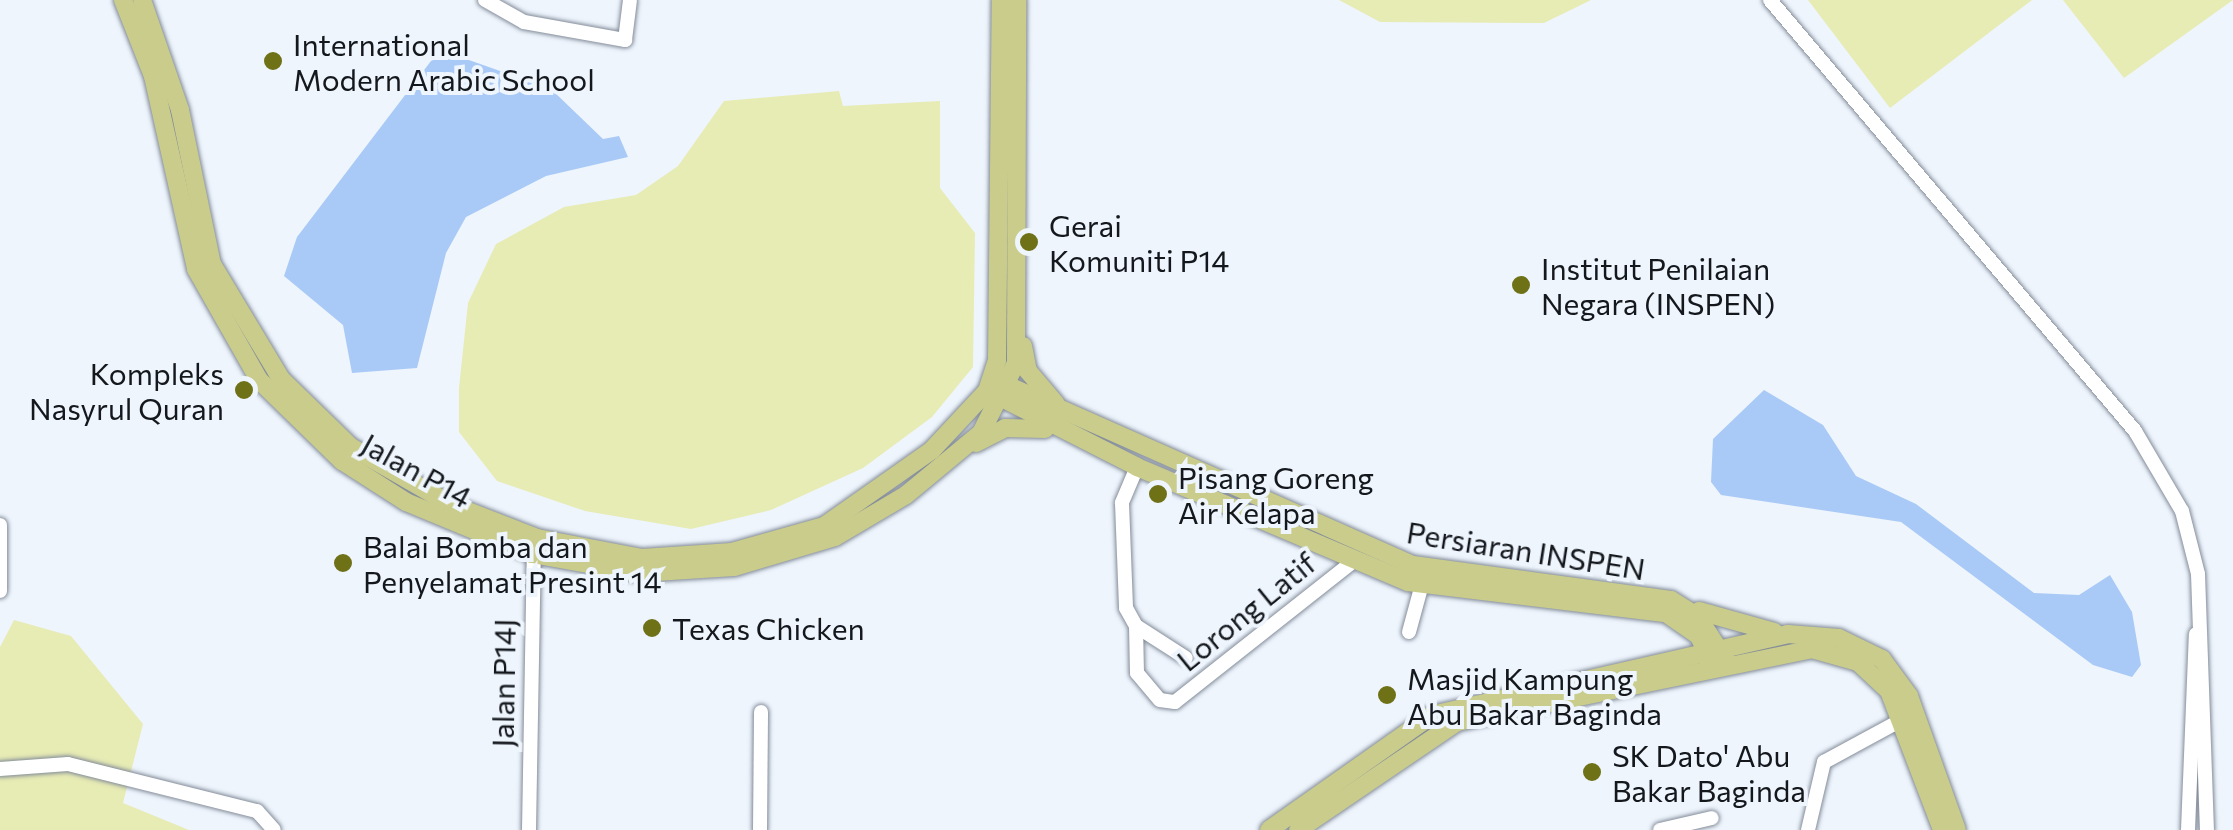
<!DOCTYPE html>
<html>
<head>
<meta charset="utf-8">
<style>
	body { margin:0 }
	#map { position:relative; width:2233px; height:830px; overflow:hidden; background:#eef5fd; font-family:Commissioner,sans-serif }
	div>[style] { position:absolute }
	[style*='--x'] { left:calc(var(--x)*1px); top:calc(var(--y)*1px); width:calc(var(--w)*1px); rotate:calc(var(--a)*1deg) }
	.green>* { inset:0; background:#e7ebb4 }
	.water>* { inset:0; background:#a9caf6 }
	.roads { filter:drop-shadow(0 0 2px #838c99) drop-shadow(0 0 2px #838c99) }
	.minor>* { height:14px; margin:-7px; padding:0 7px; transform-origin:7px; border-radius:7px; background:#fff }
	.major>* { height:18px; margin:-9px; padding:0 9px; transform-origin:9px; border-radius:9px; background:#cacc8c }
	.dots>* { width:28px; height:28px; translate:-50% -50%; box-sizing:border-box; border:5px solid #eef5fd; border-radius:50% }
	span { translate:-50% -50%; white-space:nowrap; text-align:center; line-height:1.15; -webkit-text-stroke:8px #eef5fd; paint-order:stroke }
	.poi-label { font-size:30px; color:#14181d }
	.left { translate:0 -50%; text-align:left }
	.right { translate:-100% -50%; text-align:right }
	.street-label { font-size:30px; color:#14181d }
</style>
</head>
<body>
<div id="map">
	<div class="green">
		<i style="clip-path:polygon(1339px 0,1591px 0,1544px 23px,1380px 22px)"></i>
		<i style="clip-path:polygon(1808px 0,2032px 0,1890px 108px)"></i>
		<i style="clip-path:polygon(2063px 0,2233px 0,2124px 78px)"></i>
		<i style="clip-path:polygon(839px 91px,843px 106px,940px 101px,940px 188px,975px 233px,973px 367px,932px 417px,863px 468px,771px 510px,691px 529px,585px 511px,497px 481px,459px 432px,459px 388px,468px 303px,496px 244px,564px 207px,636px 195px,678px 166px,724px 101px)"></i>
		<i style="clip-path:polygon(14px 620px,71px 636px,143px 724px,123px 803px,189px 830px,0 830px,0 647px)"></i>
	</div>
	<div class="water">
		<i style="clip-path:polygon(449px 53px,551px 89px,603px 139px,619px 136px,628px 157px,546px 176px,466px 217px,446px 253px,417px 368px,352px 373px,343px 325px,284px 276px,297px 237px,431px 61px)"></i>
		<i style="clip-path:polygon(1764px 390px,1823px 425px,1856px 476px,1916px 504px,2034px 593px,2079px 595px,2110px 575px,2132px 612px,2141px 665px,2132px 677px,2093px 665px,1901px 522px,1721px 495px,1711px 482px,1713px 439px)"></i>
	</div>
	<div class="roads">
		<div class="minor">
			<i style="--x:485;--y:0;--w:45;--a:29.4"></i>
			<i style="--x:524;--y:22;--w:103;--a:10.1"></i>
			<i style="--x:625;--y:40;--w:40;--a:-82.9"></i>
			<i style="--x:1770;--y:0;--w:565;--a:49.74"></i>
			<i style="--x:2135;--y:431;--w:93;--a:59.6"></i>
			<i style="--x:2182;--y:511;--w:65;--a:75.7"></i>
			<i style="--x:2198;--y:574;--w:256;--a:88"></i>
			<i style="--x:1137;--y:467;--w:39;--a:113"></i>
			<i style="--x:1122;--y:503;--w:105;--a:87.8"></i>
			<i style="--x:1126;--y:608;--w:21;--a:61"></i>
			<i style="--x:1136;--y:626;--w:59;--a:32.6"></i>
			<i style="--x:0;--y:525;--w:66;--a:90"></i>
			<i style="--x:1136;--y:626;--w:47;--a:88.8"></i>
			<i style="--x:1137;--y:673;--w:35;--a:50"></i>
			<i style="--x:1160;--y:700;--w:15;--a:8"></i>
			<i style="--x:1175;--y:702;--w:226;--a:-38.3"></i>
			<i style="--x:1409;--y:632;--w:50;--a:-74.8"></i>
			<i style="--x:0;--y:769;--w:68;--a:-4.2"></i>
			<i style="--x:68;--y:764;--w:195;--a:14"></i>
			<i style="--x:257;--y:811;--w:25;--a:48"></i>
			<i style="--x:529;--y:830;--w:282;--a:-89"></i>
			<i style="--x:760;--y:830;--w:118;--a:-89.5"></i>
			<i style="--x:1660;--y:830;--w:53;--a:-13"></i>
			<i style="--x:1808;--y:830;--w:70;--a:-76.8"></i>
			<i style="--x:1824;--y:762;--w:92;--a:-28.5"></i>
			<i style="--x:2188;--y:830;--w:196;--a:-87.7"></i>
		</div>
		<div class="major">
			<i style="--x:123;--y:0;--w:82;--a:68.5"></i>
			<i style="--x:153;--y:76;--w:198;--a:77.4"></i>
			<i style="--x:196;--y:269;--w:128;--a:60.4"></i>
			<i style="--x:259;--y:380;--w:116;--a:44.3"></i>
			<i style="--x:342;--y:461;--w:76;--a:32.6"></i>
			<i style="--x:406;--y:502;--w:136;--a:22.4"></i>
			<i style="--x:532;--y:554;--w:109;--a:10.1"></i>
			<i style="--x:639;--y:573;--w:95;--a:-3.6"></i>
			<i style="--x:734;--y:567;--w:105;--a:-16.5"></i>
			<i style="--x:835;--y:537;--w:82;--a:-30.6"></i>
			<i style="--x:906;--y:495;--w:97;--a:-39.6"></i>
			<i style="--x:981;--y:433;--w:78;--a:-63.4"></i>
			<i style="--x:1016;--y:363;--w:363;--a:-89.8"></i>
			<i style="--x:142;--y:0;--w:116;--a:70.9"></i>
			<i style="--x:180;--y:110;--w:157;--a:78.3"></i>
			<i style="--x:212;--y:264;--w:134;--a:59"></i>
			<i style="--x:281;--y:379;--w:98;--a:44.2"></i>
			<i style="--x:351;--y:447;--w:116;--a:29.9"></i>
			<i style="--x:452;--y:505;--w:91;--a:21.2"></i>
			<i style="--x:537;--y:538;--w:107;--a:10.8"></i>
			<i style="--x:642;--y:558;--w:90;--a:-3.8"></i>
			<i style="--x:732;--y:552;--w:96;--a:-15.8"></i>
			<i style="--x:824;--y:526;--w:132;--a:-35.1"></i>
			<i style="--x:932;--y:450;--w:81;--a:-47"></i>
			<i style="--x:987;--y:391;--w:32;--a:-72"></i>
			<i style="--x:997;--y:361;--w:361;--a:-89.4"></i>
			<i style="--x:1023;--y:346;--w:25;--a:79"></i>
			<i style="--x:1028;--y:371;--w:43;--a:49.7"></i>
			<i style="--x:1002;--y:383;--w:449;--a:23.9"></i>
			<i style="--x:1413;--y:565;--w:260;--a:7.7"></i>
			<i style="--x:1671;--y:600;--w:32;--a:32"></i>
			<i style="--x:1698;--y:617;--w:56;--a:57.4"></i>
			<i style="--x:994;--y:394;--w:161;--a:27"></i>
			<i style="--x:1137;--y:467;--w:294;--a:23"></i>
			<i style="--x:1408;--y:582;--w:260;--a:6.9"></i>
			<i style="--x:1666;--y:613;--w:40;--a:34.9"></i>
			<i style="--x:1699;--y:636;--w:34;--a:66"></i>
			<i style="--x:976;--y:443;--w:33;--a:-27"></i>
			<i style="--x:1005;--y:428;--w:40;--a:1.4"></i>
			<i style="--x:1699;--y:611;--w:78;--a:15.6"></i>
			<i style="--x:1269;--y:830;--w:199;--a:-35.2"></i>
			<i style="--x:1432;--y:715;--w:365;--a:-12.8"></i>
			<i style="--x:1788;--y:634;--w:51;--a:4.5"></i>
			<i style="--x:1839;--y:638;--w:48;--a:26"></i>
			<i style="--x:1882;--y:659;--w:46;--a:53.9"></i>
			<i style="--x:1909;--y:696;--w:142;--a:70.3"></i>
			<i style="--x:1298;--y:830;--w:192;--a:-34.2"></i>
			<i style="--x:1457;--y:722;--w:362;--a:-11.6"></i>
			<i style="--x:1812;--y:649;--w:48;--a:15.8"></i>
			<i style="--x:1858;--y:662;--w:42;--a:43.1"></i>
			<i style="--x:1889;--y:691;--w:149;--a:69.1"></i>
		</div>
	</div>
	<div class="dots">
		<i style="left:273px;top:61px;background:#6f7117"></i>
		<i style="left:1029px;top:242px;background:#6f7117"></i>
		<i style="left:1521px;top:285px;background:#6f7117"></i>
		<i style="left:244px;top:390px;background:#6f7117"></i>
		<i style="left:1158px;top:494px;background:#6f7117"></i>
		<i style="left:343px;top:563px;background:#6f7117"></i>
		<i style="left:652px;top:628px;background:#6f7117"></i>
		<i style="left:1387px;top:695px;background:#6f7117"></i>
		<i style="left:1592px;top:772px;background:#6f7117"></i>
	</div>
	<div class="poi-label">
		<span class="left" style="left:293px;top:61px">International<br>Modern Arabic School</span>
		<span class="left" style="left:1049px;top:242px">Gerai<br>Komuniti P14</span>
		<span class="left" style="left:1541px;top:285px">Institut Penilaian<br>Negara (INSPEN)</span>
		<span class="right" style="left:224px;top:390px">Kompleks<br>Nasyrul Quran</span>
		<span class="left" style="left:1178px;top:494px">Pisang Goreng<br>Air Kelapa</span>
		<span class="left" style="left:363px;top:563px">Balai Bomba dan<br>Penyelamat Presint 14</span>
		<span class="left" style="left:672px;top:628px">Texas Chicken</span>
		<span class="left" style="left:1407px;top:695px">Masjid Kampung<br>Abu Bakar Baginda</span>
		<span class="left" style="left:1612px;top:772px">SK Dato' Abu<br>Bakar Baginda</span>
	</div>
	<div class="street-label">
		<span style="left:417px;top:470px;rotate:29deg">Jalan P14</span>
		<span style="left:1526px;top:550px;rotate:9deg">Persiaran INSPEN</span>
		<span style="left:1246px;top:611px;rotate:-39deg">Lorong Latif</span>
		<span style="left:503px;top:683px;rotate:-89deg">Jalan P14J</span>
	</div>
</div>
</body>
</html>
